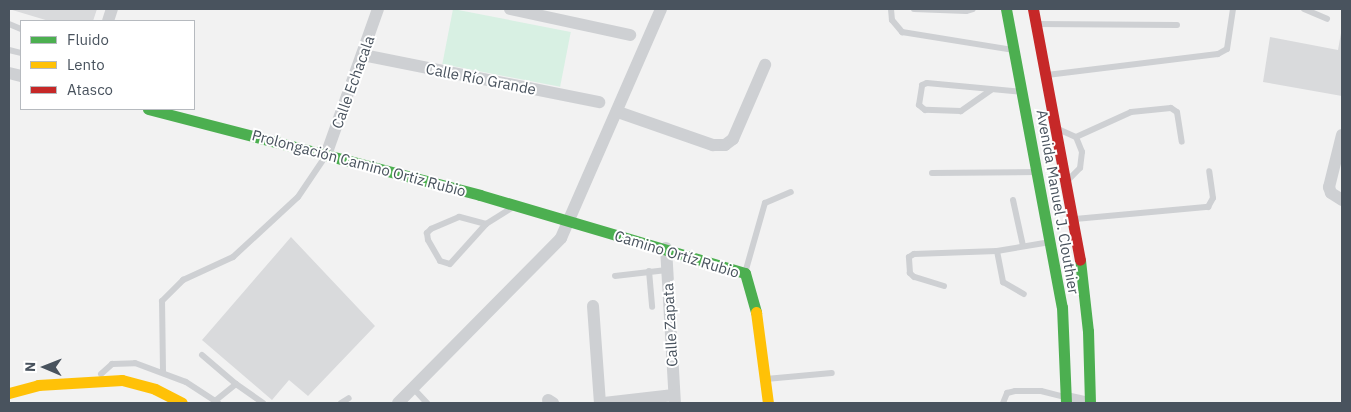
<!DOCTYPE html>
<html>
<head>
<meta charset="utf-8">
<style>
	body { margin:0 }
	#map { position:relative; width:1351px; height:412px; overflow:hidden; background:#f2f2f2; font-family:"IBM Plex Sans",sans-serif }
	div>[style] { position:absolute }
	[style*='--x'] { left:calc(var(--x)*1px); top:calc(var(--y)*1px); width:calc(var(--w)*1px); rotate:calc(var(--a)*1deg) }
	.green>* { inset:0; background:#d8f0e3; transform-origin:0 0 }
	.building>* { inset:0; background:#d9dadc }
	.lane>* { height:6px; margin:-3px; padding:0 3px; transform-origin:3px; border-radius:3px; background:#ced0d3 }
	.street>* { height:12px; margin:-6px; padding:0 6px; transform-origin:6px; border-radius:6px; background:#ced0d3 }
	.fast>* { height:11px; margin:-5.5px; padding:0 5.5px; transform-origin:5.5px; border-radius:5.5px; background:#4caf50 }
	.slow>* { height:11px; margin:-5.5px; padding:0 5.5px; transform-origin:5.5px; border-radius:5.5px; background:#ffc107 }
	.jam>* { height:11px; margin:-5.5px; padding:0 5.5px; transform-origin:5.5px; border-radius:5.5px; background:#c62828 }
	span { translate:-50% -50%; white-space:nowrap; text-align:center; line-height:1.15; -webkit-text-stroke:4px #fff; paint-order:stroke }
	.street-label { font-size:15px; color:#49535e }
	.frame { position:absolute; inset:0; border:10px solid #49535e; pointer-events:none }
	.legend { position:absolute; left:20px; top:20px; width:175px; height:90px; box-sizing:border-box; background:#fff; border:1px solid #b6babf; margin:0; padding:6px 9px; list-style:none; font-size:15px; color:#49535e }
	.legend li { display:flex; align-items:center; gap:10px; height:25px }
	.legend b { width:25px; border:1px solid #b6babf }
	.north { position:absolute; left:20px; top:342px; width:50px; height:50px; -webkit-text-stroke:4px #fff; paint-order:stroke; rotate:271deg; font-size:14px; font-weight:700; line-height:20px; text-align:center; color:#49535e }
	.north::after { content:''; display:block; margin:auto; width:18px; height:22px; background:#49535e; clip-path:polygon(50% 0,100% 100%,50% 72%,0 100%) }
</style>
</head>
<body>
<div id="map">
	<div class="green">
		<i style="left:453px;top:9px;width:120px;height:56px;rotate:11deg"></i>
	</div>
	<div class="building">
		<i style="clip-path:polygon(9px 9px,97px 9px,93px 21px,49px 21px)"></i>
		<i style="clip-path:polygon(1341px 33px,1342px 96px,1263px 82px,1270px 37px,1338px 50px)"></i>
		<i style="clip-path:polygon(291px 237px,375px 326px,308px 396px,289px 380px,272px 400px,202px 340px)"></i>
	</div>
	<div class="lane">
		<i style="--x:891;--y:9;--w:11;--a:85"></i>
		<i style="--x:892;--y:20;--w:16;--a:50"></i>
		<i style="--x:902;--y:32;--w:112;--a:9.2"></i>
		<i style="--x:914;--y:9;--w:52;--a:2.2"></i>
		<i style="--x:966;--y:11;--w:7;--a:-16"></i>
		<i style="--x:1304;--y:9;--w:25;--a:23"></i>
		<i style="--x:9;--y:24;--w:13;--a:23"></i>
		<i style="--x:1037;--y:24;--w:140;--a:0.4"></i>
		<i style="--x:9;--y:50;--w:12;--a:14"></i>
		<i style="--x:1047;--y:75;--w:172;--a:-7"></i>
		<i style="--x:1218;--y:54;--w:10;--a:-29"></i>
		<i style="--x:1227;--y:49;--w:40;--a:-81.5"></i>
		<i style="--x:991;--y:90;--w:37;--a:145"></i>
		<i style="--x:961;--y:111;--w:36;--a:-178"></i>
		<i style="--x:925;--y:110;--w:8;--a:-140"></i>
		<i style="--x:919;--y:105;--w:20;--a:-81"></i>
		<i style="--x:922;--y:85;--w:5;--a:-22"></i>
		<i style="--x:927;--y:83;--w:95;--a:5.4"></i>
		<i style="--x:1058;--y:129;--w:20;--a:24"></i>
		<i style="--x:1076;--y:137;--w:16;--a:68"></i>
		<i style="--x:1082;--y:152;--w:16;--a:97"></i>
		<i style="--x:1080;--y:168;--w:17;--a:135"></i>
		<i style="--x:1076;--y:137;--w:60;--a:-24.4"></i>
		<i style="--x:1131;--y:112;--w:40;--a:-5.7"></i>
		<i style="--x:1171;--y:108;--w:7;--a:34"></i>
		<i style="--x:1177;--y:112;--w:30;--a:81"></i>
		<i style="--x:932;--y:173;--w:106;--a:-0.5"></i>
		<i style="--x:1013;--y:200;--w:47;--a:77.7"></i>
		<i style="--x:1075;--y:219;--w:134;--a:-5.2"></i>
		<i style="--x:1208;--y:207;--w:10;--a:-61"></i>
		<i style="--x:1213;--y:198;--w:27;--a:-98"></i>
		<i style="--x:486;--y:224;--w:28;--a:-165"></i>
		<i style="--x:459;--y:217;--w:30;--a:157"></i>
		<i style="--x:431;--y:229;--w:6;--a:135"></i>
		<i style="--x:427;--y:233;--w:7;--a:82"></i>
		<i style="--x:428;--y:240;--w:24;--a:60"></i>
		<i style="--x:440;--y:261;--w:10;--a:17"></i>
		<i style="--x:450;--y:264;--w:54;--a:-48"></i>
		<i style="--x:486;--y:224;--w:32;--a:-32"></i>
		<i style="--x:997;--y:251;--w:32;--a:79"></i>
		<i style="--x:1003;--y:282;--w:24;--a:30"></i>
		<i style="--x:649;--y:271;--w:36;--a:85"></i>
		<i style="--x:745;--y:273;--w:73;--a:-74.1"></i>
		<i style="--x:765;--y:203;--w:28;--a:-23"></i>
		<i style="--x:615;--y:276;--w:52;--a:-6.6"></i>
		<i style="--x:944;--y:286;--w:31;--a:-163"></i>
		<i style="--x:914;--y:277;--w:6;--a:-135"></i>
		<i style="--x:910;--y:273;--w:16;--a:-94"></i>
		<i style="--x:909;--y:257;--w:6;--a:-31"></i>
		<i style="--x:914;--y:254;--w:83;--a:-2.1"></i>
		<i style="--x:997;--y:251;--w:54;--a:-9.6"></i>
		<i style="--x:202;--y:355;--w:45;--a:40.5"></i>
		<i style="--x:163;--y:371;--w:70;--a:-90.8"></i>
		<i style="--x:162;--y:301;--w:30;--a:-45"></i>
		<i style="--x:183;--y:280;--w:55;--a:-24.7"></i>
		<i style="--x:233;--y:257;--w:88;--a:-42.7"></i>
		<i style="--x:298;--y:197;--w:48;--a:-56"></i>
		<i style="--x:101;--y:374;--w:15;--a:-42"></i>
		<i style="--x:112;--y:364;--w:23;--a:-2"></i>
		<i style="--x:135;--y:363;--w:54;--a:20.4"></i>
		<i style="--x:186;--y:382;--w:38;--a:33"></i>
		<i style="--x:766;--y:379;--w:66;--a:-5.2"></i>
		<i style="--x:413;--y:388;--w:21;--a:47"></i>
		<i style="--x:215;--y:401;--w:27;--a:-39"></i>
		<i style="--x:236;--y:384;--w:33;--a:35"></i>
		<i style="--x:341;--y:403;--w:9;--a:-32"></i>
		<i style="--x:1003;--y:403;--w:11;--a:-68"></i>
		<i style="--x:1007;--y:393;--w:8;--a:-14"></i>
		<i style="--x:1015;--y:391;--w:26;--a:0"></i>
		<i style="--x:1041;--y:391;--w:25;--a:14"></i>
	</div>
	<div class="street">
		<i style="--x:510;--y:9;--w:123;--a:12.2"></i>
		<i style="--x:108;--y:21;--w:13;--a:-72"></i>
		<i style="--x:363;--y:55;--w:241;--a:11.3"></i>
		<i style="--x:9;--y:73;--w:12;--a:14"></i>
		<i style="--x:618;--y:112;--w:101;--a:19.2"></i>
		<i style="--x:713;--y:145;--w:12;--a:0"></i>
		<i style="--x:725;--y:145;--w:10;--a:-37"></i>
		<i style="--x:733;--y:139;--w:81;--a:-66.6"></i>
		<i style="--x:1342;--y:135;--w:54;--a:104"></i>
		<i style="--x:1329;--y:187;--w:6;--a:72"></i>
		<i style="--x:1331;--y:193;--w:13;--a:32"></i>
		<i style="--x:326;--y:155;--w:155;--a:-70.4"></i>
		<i style="--x:666;--y:248;--w:155;--a:86.7"></i>
		<i style="--x:593;--y:306;--w:97;--a:85.9"></i>
		<i style="--x:1067;--y:398;--w:22;--a:13"></i>
		<i style="--x:548;--y:400;--w:6;--a:31"></i>
		<i style="--x:398;--y:403;--w:232;--a:-45.3"></i>
		<i style="--x:561;--y:238;--w:250;--a:-66.4"></i>
		<i style="--x:604;--y:403;--w:70;--a:-6.5"></i>
	</div>
	<div class="fast">
		<i style="--x:1006;--y:9;--w:303;--a:79.4"></i>
		<i style="--x:1062;--y:307;--w:96;--a:87.6"></i>
		<i style="--x:148;--y:109;--w:343;--a:14.5"></i>
		<i style="--x:480;--y:195;--w:276;--a:16.4"></i>
		<i style="--x:745;--y:273;--w:41;--a:74.2"></i>
		<i style="--x:1080;--y:260;--w:71;--a:83.6"></i>
		<i style="--x:1088;--y:331;--w:72;--a:88.4"></i>
	</div>
	<div class="slow">
		<i style="--x:756;--y:312;--w:92;--a:82.5"></i>
		<i style="--x:9;--y:393;--w:30;--a:-15"></i>
		<i style="--x:38;--y:385;--w:84;--a:-3.4"></i>
		<i style="--x:122;--y:380;--w:34;--a:15"></i>
		<i style="--x:155;--y:389;--w:30;--a:27"></i>
	</div>
	<div class="jam">
		<i style="--x:1033;--y:9;--w:255;--a:79.4"></i>
	</div>
	<div class="street-label">
		<span style="left:481px;top:79px;rotate:11deg">Calle Río Grande</span>
		<span style="left:353px;top:82px;rotate:-70deg">Calle Echacala</span>
		<span style="left:359px;top:163px;rotate:15deg">Prolongación Camino Ortiz Rubio</span>
		<span style="left:1058px;top:202px;rotate:80deg">Avenida Manuel J. Clouthier</span>
		<span style="left:677px;top:254px;rotate:17deg">Camino Ortíz Rubio</span>
		<span style="left:670px;top:325px;rotate:-93deg">Calle Zapata</span>
	</div>
	<div class="frame"></div>
	<ul class="legend">
	<li><b style="height:6px;background:#4caf50"></b>Fluido</li>
	<li><b style="height:6px;background:#ffc107"></b>Lento</li>
	<li><b style="height:6px;background:#c62828"></b>Atasco</li>
	</ul>
	<div class="north">N</div>
</div>
</body>
</html>
